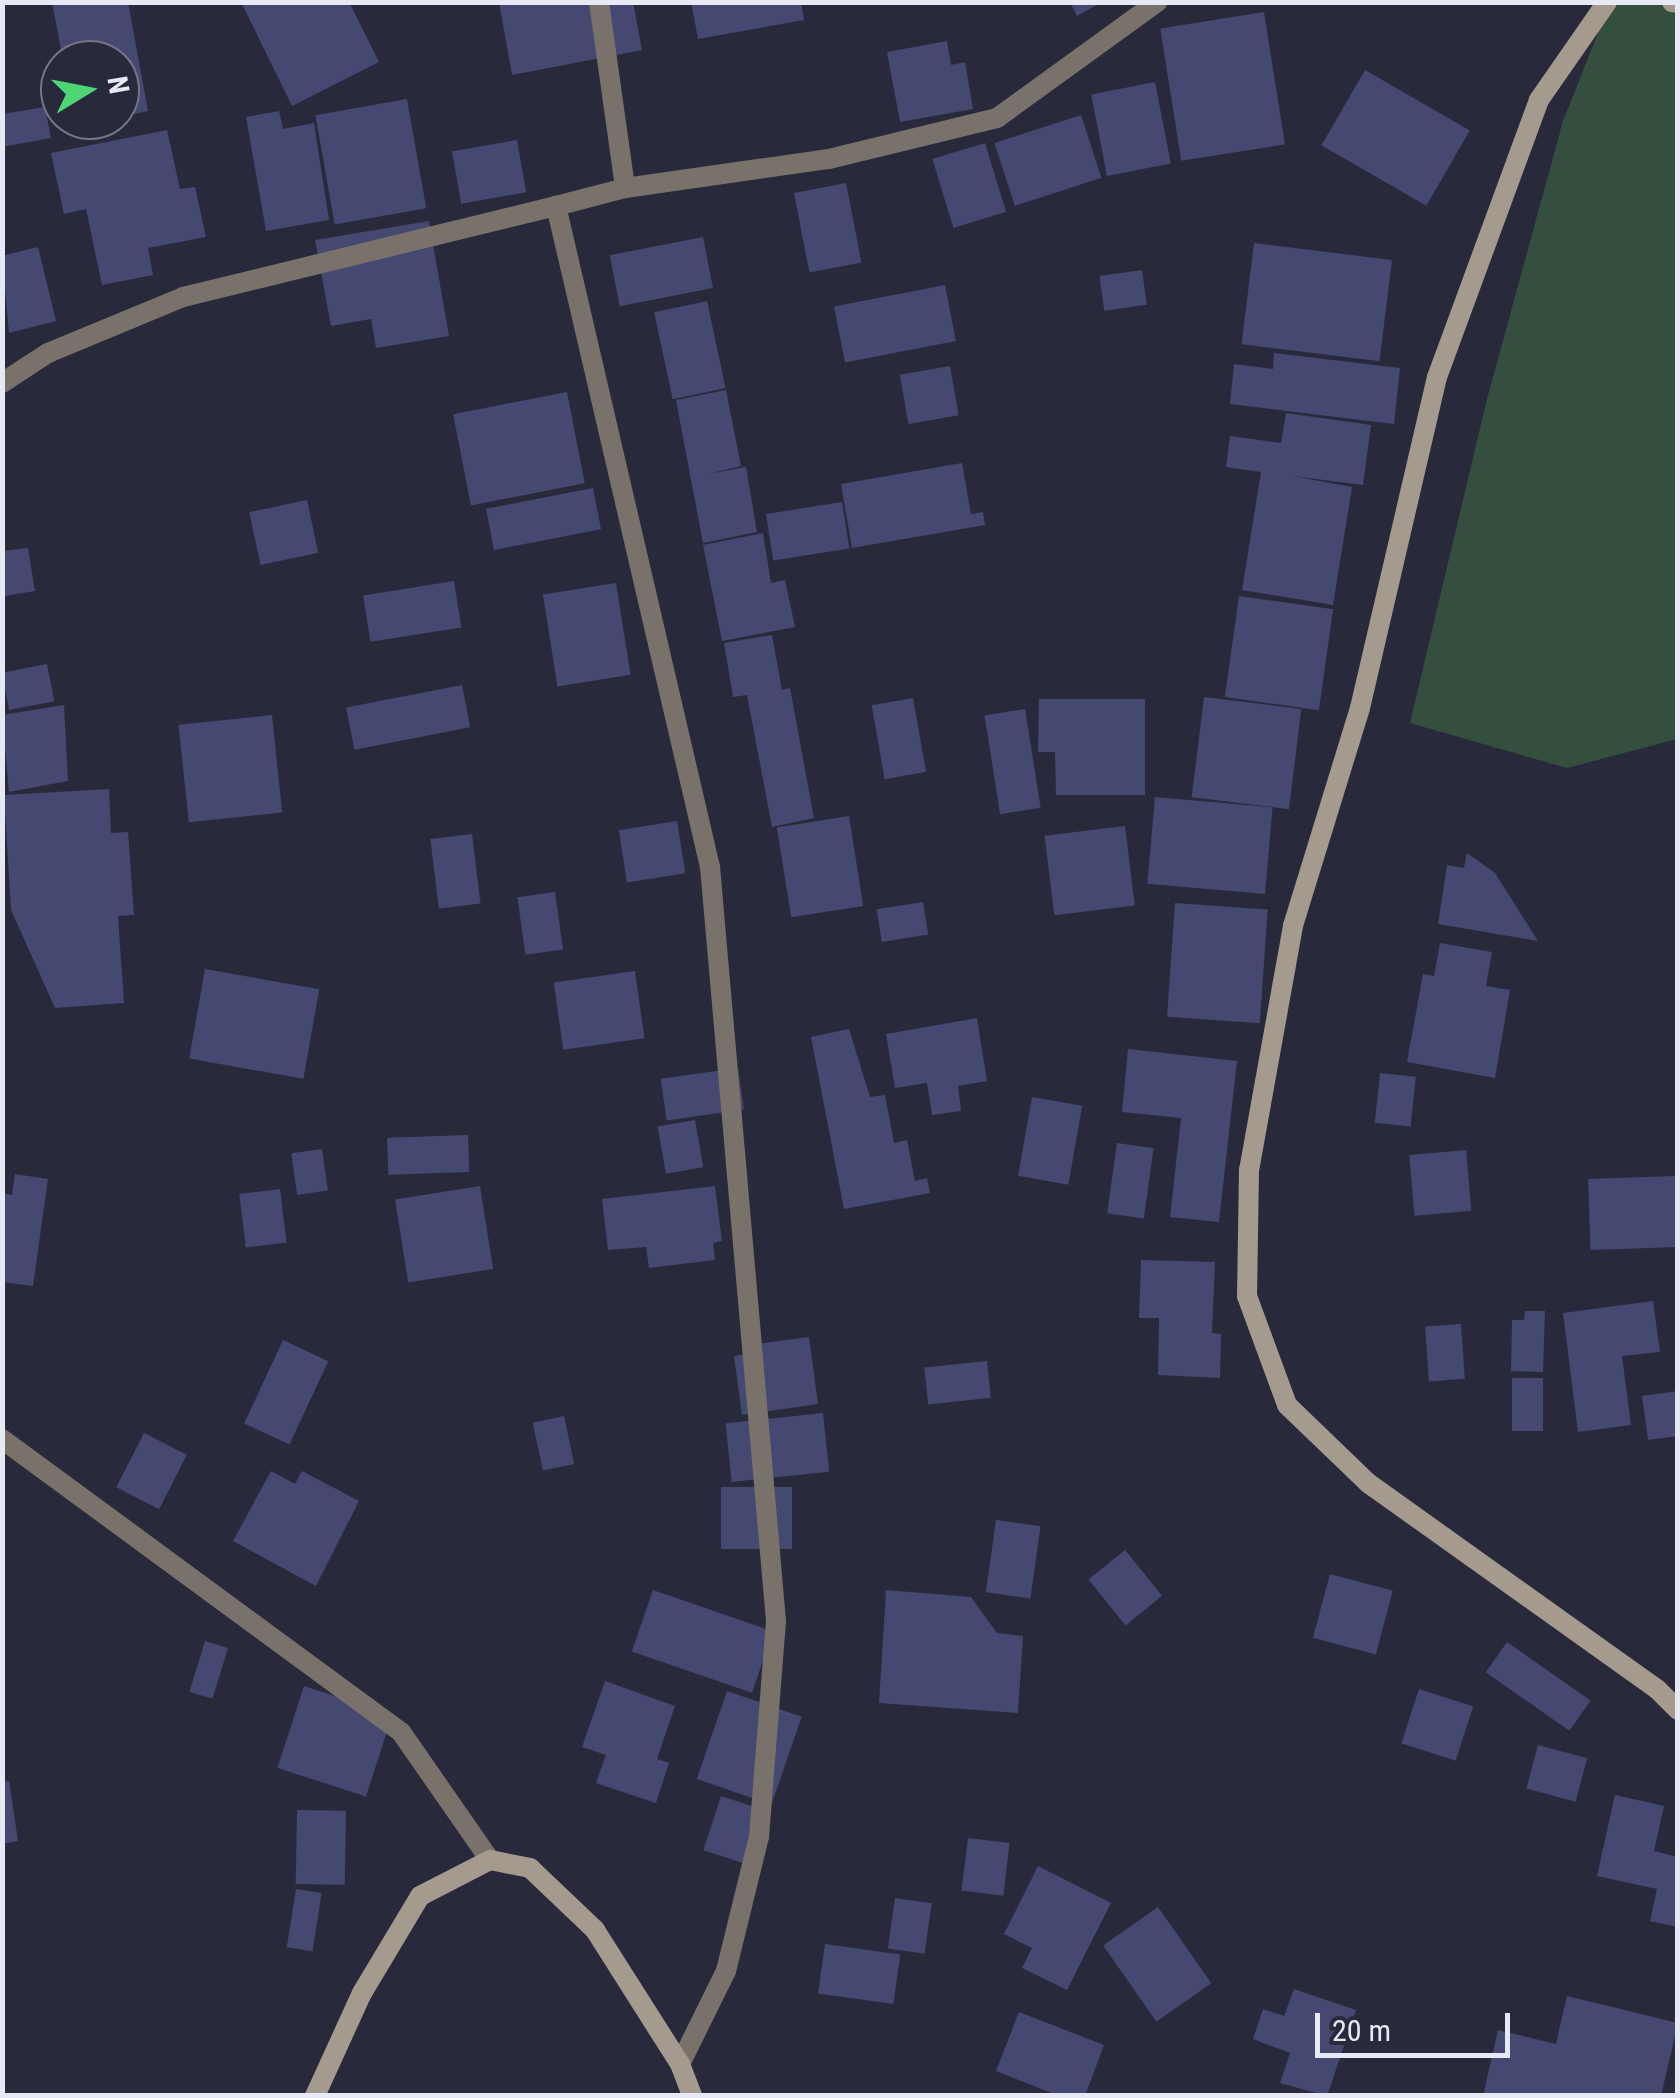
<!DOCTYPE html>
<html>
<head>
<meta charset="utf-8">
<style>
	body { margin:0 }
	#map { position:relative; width:1680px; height:2098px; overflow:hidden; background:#282a3b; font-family:"Roboto Condensed",sans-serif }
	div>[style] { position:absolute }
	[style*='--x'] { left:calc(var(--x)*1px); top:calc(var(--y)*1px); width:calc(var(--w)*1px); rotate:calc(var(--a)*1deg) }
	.green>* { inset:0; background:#354f3f }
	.building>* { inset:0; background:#454870; transform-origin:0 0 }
	.minor>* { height:20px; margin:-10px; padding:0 10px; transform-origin:10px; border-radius:10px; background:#79726b }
	.secondary>* { height:20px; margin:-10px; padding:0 10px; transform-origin:10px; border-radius:10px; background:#a59a8e }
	span { translate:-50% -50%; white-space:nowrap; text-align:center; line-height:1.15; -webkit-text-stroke:8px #282a3b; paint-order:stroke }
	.frame { position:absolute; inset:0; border:5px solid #e7e9f4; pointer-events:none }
	.north { position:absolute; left:40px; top:40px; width:100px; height:100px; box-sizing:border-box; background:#282a3b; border:2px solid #747685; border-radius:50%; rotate:80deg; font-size:28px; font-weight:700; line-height:40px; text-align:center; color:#e7e9f4 }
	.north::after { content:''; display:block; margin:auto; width:35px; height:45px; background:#4dd676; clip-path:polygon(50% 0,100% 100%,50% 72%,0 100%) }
	.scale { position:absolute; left:1315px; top:2013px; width:195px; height:45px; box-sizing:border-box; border:5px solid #e7e9f4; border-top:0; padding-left:12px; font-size:30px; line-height:35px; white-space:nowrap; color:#e7e9f4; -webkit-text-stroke:8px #282a3b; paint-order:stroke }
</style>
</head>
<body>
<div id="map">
	<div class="green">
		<i style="clip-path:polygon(1610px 3px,1677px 3px,1677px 739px,1567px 768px,1410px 723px,1486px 403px,1563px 121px)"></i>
	</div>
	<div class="building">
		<i style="clip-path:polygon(52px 2px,128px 2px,148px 111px,120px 117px,120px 60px,63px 60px)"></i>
		<i style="clip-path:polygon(241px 2px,349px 2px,379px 62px,292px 106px)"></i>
		<i style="clip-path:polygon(499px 2px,633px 2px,642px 50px,512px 75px)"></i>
		<i style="clip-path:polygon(691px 2px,801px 2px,804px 20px,698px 39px)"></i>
		<i style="clip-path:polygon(1070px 2px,1102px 2px,1077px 16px)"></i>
		<i style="left:1264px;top:12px;width:134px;height:105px;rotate:81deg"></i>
		<i style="clip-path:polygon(947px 41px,951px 65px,965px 62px,973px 109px,900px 122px,887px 52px)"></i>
		<i style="left:1365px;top:70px;width:121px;height:87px;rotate:30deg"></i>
		<i style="left:1155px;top:82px;width:83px;height:65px;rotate:79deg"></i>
		<i style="left:407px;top:99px;width:111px;height:93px;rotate:80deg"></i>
		<i style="clip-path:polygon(45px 107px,51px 138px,2px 147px,2px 114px)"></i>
		<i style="clip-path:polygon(279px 111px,283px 129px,314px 123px,329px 220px,266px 231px,246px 117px)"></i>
		<i style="left:1081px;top:115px;width:66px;height:91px;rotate:72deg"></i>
		<i style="clip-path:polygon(167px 130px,180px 189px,195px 187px,206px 237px,148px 248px,153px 275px,102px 285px,86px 209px,64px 214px,51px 153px)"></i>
		<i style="left:517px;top:140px;width:53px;height:66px;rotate:80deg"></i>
		<i style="left:985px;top:143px;width:72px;height:55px;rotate:73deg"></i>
		<i style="left:846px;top:183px;width:81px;height:53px;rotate:79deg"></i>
		<i style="clip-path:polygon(429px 221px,449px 336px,376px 348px,371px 319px,331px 326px,315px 240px)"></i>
		<i style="left:703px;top:237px;width:52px;height:95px;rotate:79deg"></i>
		<i style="left:1254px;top:243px;width:139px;height:102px;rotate:7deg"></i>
		<i style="clip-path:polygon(38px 247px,56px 321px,9px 333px,2px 256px)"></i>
		<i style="left:1142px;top:270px;width:35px;height:43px;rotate:82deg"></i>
		<i style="left:945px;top:285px;width:57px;height:113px;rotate:79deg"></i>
		<i style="left:707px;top:301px;width:89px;height:54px;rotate:78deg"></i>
		<i style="clip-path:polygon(1274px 353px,1400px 368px,1394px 424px,1230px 404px,1234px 364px,1273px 369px)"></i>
		<i style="left:950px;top:366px;width:50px;height:51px;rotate:80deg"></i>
		<i style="clip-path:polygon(726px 390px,741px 466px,708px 474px,746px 467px,757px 532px,703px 543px,676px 400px)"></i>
		<i style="left:567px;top:392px;width:93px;height:116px;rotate:79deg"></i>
		<i style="clip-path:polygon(1286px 413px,1371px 425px,1363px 485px,1292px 476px,1352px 487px,1333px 605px,1242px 590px,1261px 472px,1226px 467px,1230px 436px,1281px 443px)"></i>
		<i style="clip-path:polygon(962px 463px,971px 514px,983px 512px,985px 525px,852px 548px,841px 484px)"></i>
		<i style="left:593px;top:488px;width:42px;height:109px;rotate:79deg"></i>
		<i style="left:307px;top:500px;width:54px;height:59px;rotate:78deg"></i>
		<i style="left:842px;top:502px;width:47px;height:77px;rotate:81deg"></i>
		<i style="clip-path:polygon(763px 533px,771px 583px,785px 580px,795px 627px,722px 641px,703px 545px)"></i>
		<i style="clip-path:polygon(28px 548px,35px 591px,5px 596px,2px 551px)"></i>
		<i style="left:454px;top:581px;width:47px;height:92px;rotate:81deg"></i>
		<i style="left:616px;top:583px;width:93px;height:74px;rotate:81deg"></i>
		<i style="left:1239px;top:596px;width:95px;height:102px;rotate:8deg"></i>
		<i style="clip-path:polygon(772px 635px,782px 690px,790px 688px,814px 818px,772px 827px,747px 695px,733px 697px,724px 643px)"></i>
		<i style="left:47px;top:664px;width:38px;height:46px;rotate:79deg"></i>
		<i style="left:462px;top:685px;width:43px;height:118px;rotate:79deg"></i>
		<i style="left:1204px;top:697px;width:98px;height:101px;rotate:7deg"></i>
		<i style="left:913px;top:698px;width:75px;height:42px;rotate:80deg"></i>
		<i style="clip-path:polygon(1039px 699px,1145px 699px,1145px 795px,1056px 795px,1055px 752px,1038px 752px)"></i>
		<i style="clip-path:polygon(64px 705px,68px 781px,9px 792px,2px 715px)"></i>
		<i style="left:1025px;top:709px;width:100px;height:41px;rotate:81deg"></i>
		<i style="left:272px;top:715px;width:98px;height:94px;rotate:84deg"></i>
		<i style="clip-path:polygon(109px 789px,111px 833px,128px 832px,134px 915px,118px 916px,124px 1003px,55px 1008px,11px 910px,4px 795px)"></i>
		<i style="left:1155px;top:797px;width:118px;height:87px;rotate:5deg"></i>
		<i style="left:849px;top:816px;width:91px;height:73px;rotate:81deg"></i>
		<i style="left:677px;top:821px;width:53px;height:59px;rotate:81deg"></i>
		<i style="left:1125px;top:826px;width:80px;height:81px;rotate:83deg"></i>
		<i style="left:472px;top:834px;width:70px;height:42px;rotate:83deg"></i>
		<i style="clip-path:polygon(1467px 853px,1495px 873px,1538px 941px,1438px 924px,1447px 865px,1464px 868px)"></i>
		<i style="left:555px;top:892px;width:58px;height:38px;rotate:82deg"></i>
		<i style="left:923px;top:902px;width:33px;height:47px;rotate:81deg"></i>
		<i style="left:1175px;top:903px;width:93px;height:114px;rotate:4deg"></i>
		<i style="clip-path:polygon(1440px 943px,1492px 952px,1486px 986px,1510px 990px,1495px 1078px,1407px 1062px,1423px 974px,1434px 976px)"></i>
		<i style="left:205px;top:969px;width:116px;height:91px;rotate:10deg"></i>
		<i style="left:635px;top:971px;width:68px;height:82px;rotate:82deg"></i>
		<i style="clip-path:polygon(977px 1018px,987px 1081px,958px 1086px,961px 1111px,932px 1115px,927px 1083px,895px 1088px,886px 1034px)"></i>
		<i style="clip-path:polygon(849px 1029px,870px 1097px,885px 1095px,894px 1143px,907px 1140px,915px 1181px,927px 1178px,930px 1193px,844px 1209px,811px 1037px)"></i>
		<i style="clip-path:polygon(1128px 1049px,1237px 1061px,1219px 1222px,1170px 1217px,1181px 1118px,1122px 1112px)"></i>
		<i style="left:738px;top:1068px;width:42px;height:78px;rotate:82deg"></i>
		<i style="left:1380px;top:1073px;width:36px;height:50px;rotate:6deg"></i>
		<i style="left:1032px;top:1097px;width:51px;height:80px;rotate:10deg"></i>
		<i style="left:695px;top:1120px;width:48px;height:38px;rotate:80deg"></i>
		<i style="left:468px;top:1135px;width:37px;height:81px;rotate:88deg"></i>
		<i style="left:1117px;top:1143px;width:37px;height:71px;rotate:8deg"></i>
		<i style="left:322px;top:1149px;width:42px;height:31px;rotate:82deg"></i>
		<i style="left:1466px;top:1150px;width:61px;height:57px;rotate:85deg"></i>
		<i style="clip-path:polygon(15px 1174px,48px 1179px,33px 1286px,2px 1282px,2px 1193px,12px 1195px)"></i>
		<i style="left:1675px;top:1176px;width:71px;height:87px;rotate:88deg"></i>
		<i style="left:480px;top:1186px;width:84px;height:86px;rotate:81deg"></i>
		<i style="clip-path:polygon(715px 1186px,722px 1241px,713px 1243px,715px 1260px,649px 1268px,646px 1247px,608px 1250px,602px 1199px)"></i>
		<i style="left:280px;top:1189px;width:54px;height:41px;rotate:83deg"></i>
		<i style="clip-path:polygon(1141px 1260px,1215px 1262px,1212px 1333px,1221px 1334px,1220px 1378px,1158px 1375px,1159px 1318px,1139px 1318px)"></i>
		<i style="clip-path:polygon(1653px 1301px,1660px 1352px,1622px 1356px,1631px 1425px,1578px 1432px,1563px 1313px)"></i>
		<i style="clip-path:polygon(1525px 1311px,1545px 1311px,1543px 1372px,1511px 1371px,1512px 1320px,1524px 1320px)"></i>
		<i style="left:1461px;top:1324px;width:55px;height:36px;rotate:86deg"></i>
		<i style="clip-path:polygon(809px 1337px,818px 1404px,742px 1415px,734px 1356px,757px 1353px,756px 1344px)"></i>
		<i style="left:283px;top:1340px;width:50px;height:92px;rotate:25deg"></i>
		<i style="left:987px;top:1361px;width:37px;height:63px;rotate:84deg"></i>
		<i style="left:1512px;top:1378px;width:31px;height:53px"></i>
		<i style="clip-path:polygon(1678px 1391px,1678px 1436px,1648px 1440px,1642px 1396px)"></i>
		<i style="left:823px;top:1413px;width:59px;height:98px;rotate:84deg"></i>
		<i style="left:564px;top:1416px;width:49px;height:32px;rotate:78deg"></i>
		<i style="left:144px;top:1433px;width:48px;height:61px;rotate:27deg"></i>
		<i style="clip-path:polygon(271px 1471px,295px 1484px,302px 1471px,359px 1501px,316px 1586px,233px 1541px)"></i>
		<i style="left:721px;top:1487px;width:71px;height:62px"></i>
		<i style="left:996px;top:1520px;width:45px;height:73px;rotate:8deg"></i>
		<i style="left:1125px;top:1550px;width:59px;height:47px;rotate:51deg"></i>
		<i style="left:1330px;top:1574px;width:65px;height:66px;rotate:15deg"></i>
		<i style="left:653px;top:1590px;width:127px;height:65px;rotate:19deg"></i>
		<i style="clip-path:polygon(886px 1590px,971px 1597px,997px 1633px,1023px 1636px,1018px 1713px,879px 1703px)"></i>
		<i style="left:205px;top:1641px;width:24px;height:53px;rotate:17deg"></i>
		<i style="left:1507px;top:1642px;width:102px;height:37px;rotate:35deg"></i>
		<i style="clip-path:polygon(605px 1681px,675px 1706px,657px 1759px,669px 1763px,656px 1803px,596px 1783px,606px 1755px,582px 1747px)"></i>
		<i style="left:304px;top:1686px;width:93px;height:86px;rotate:18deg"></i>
		<i style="left:1419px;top:1689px;width:57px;height:57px;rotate:18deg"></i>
		<i style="left:727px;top:1691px;width:79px;height:93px;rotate:19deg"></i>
		<i style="left:1538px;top:1745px;width:51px;height:45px;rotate:15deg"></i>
		<i style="clip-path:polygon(9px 1781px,18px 1841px,2px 1844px,2px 1782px)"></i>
		<i style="clip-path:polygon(1615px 1795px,1664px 1806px,1654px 1851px,1678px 1857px,1678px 1927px,1650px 1921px,1657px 1889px,1597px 1876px)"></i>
		<i style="left:721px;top:1796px;width:46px;height:57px;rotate:18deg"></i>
		<i style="left:297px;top:1810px;width:49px;height:74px;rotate:1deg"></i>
		<i style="left:968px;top:1838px;width:42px;height:53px;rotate:7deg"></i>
		<i style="clip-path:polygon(1038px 1866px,1111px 1903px,1067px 1990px,1022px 1968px,1032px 1948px,1004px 1934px)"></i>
		<i style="left:296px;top:1889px;width:26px;height:59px;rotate:9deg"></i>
		<i style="left:895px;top:1898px;width:37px;height:51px;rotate:8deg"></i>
		<i style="left:1158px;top:1907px;width:93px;height:67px;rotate:55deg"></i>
		<i style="left:825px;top:1944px;width:76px;height:50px;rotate:8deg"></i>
		<i style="clip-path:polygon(1294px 1989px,1356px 2010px,1327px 2096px,1280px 2083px,1290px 2053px,1253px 2039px,1263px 2009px,1284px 2016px)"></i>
		<i style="clip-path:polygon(1567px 1996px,1678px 2023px,1661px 2096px,1483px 2096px,1498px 2030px,1556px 2044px)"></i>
		<i style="clip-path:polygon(1019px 2012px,1104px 2045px,1085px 2096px,1059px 2096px,996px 2071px)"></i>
	</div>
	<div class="minor">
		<i style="--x:599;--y:2;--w:188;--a:82"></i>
		<i style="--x:2;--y:383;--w:55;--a:-33.1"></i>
		<i style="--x:48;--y:353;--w:146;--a:-22.5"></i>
		<i style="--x:183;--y:297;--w:384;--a:-13.7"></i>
		<i style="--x:2;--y:1439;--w:495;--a:36.3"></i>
		<i style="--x:401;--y:1732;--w:156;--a:55.2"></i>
		<i style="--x:680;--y:2064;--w:104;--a:-63.7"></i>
		<i style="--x:726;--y:1971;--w:138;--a:-76.2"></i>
		<i style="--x:759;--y:1837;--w:217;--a:-85.5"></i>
		<i style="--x:776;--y:1621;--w:757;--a:-95"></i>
		<i style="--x:710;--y:867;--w:679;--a:-103.11"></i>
		<i style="--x:556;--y:206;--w:71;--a:-14.6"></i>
		<i style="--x:625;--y:188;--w:206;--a:-8.1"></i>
		<i style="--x:829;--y:159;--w:173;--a:-13.7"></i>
		<i style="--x:997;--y:118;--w:198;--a:-35.9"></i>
	</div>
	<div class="secondary">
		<i style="--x:1607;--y:2;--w:119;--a:124.8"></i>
		<i style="--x:1539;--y:100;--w:295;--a:110.2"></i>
		<i style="--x:1437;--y:377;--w:340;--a:103.1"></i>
		<i style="--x:1360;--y:708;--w:228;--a:107.1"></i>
		<i style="--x:1293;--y:926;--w:248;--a:100.2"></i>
		<i style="--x:1249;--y:1170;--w:126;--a:90.9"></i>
		<i style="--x:1247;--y:1296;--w:116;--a:69.8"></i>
		<i style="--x:1287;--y:1405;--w:112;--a:43.9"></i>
		<i style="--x:1368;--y:1483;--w:355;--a:35.5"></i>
		<i style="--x:1657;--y:1689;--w:30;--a:45"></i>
		<i style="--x:1672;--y:2;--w:6;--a:9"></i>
		<i style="--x:315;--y:2096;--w:113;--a:-65.5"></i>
		<i style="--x:362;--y:1993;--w:113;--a:-59.1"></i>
		<i style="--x:420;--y:1896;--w:79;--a:-27.2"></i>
		<i style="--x:490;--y:1860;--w:41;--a:11.3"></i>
		<i style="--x:530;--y:1868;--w:90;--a:43.6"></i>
		<i style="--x:595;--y:1930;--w:159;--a:57.6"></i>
		<i style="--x:680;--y:2064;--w:34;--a:69"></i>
	</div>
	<div class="frame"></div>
	<div class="north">N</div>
	<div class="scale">20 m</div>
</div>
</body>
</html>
